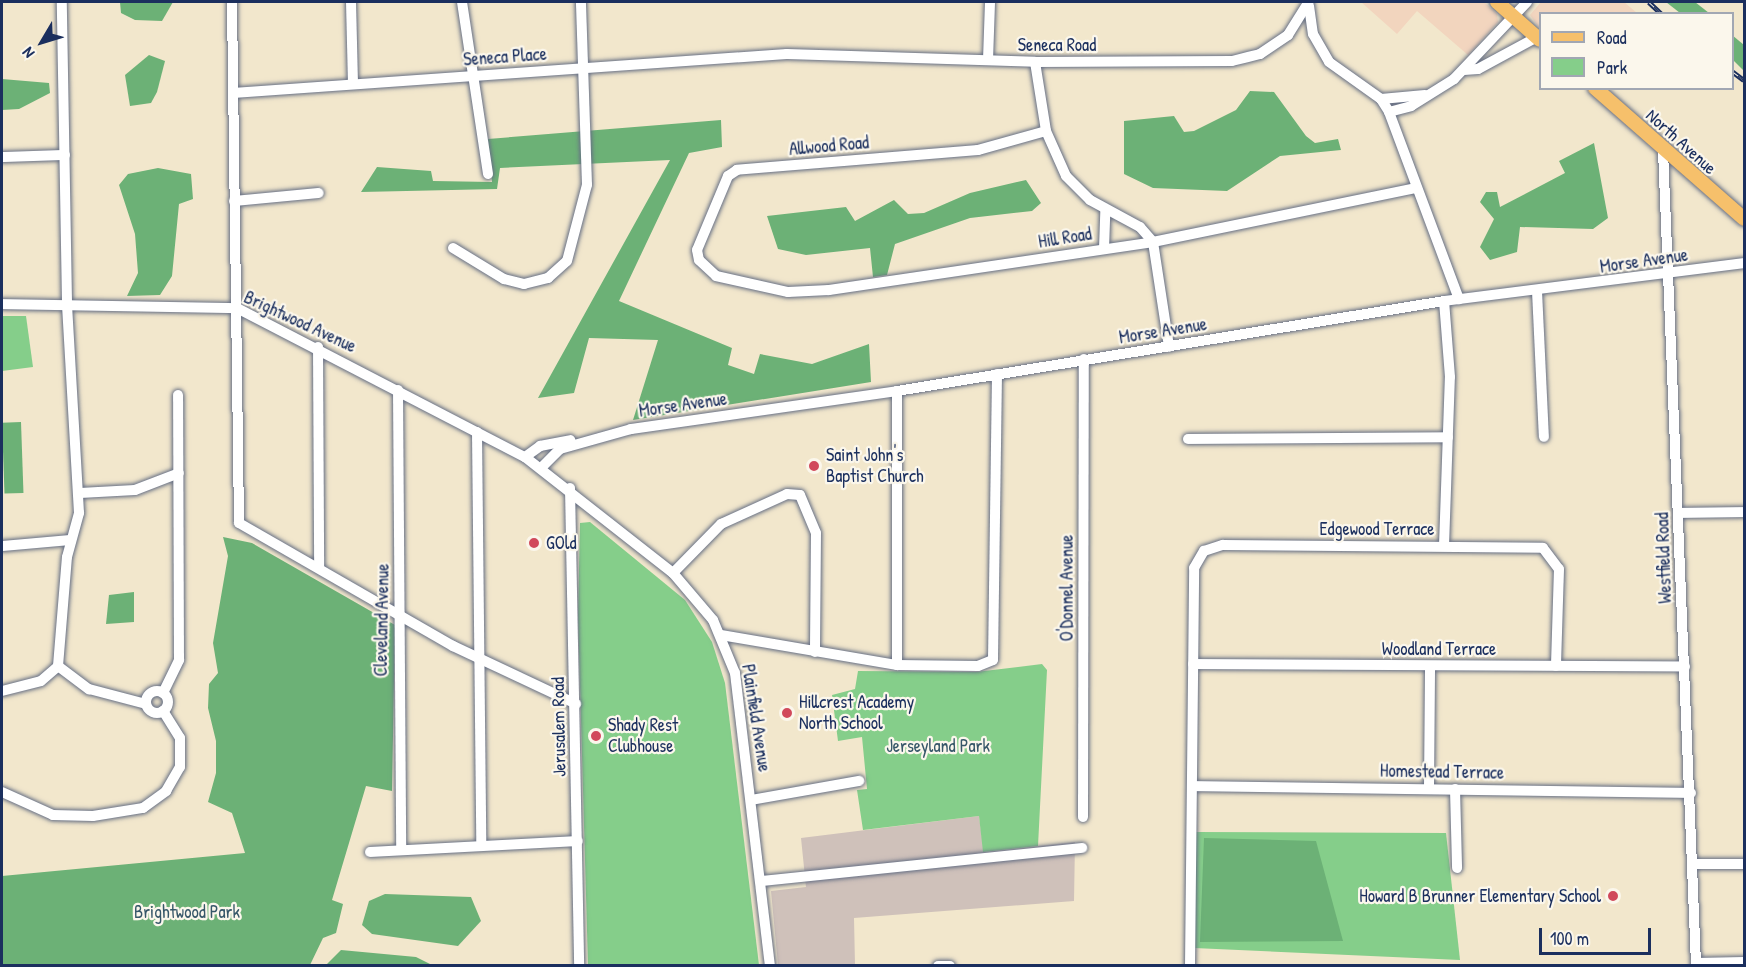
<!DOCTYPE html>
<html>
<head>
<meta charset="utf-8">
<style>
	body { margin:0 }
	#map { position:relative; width:1746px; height:967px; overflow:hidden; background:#f2e7cc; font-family:"Patrick Hand",sans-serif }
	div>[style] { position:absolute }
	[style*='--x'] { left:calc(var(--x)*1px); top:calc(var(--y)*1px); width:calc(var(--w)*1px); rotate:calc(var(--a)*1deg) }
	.built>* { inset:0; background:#f2d5be }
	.industrial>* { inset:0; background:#cfc1ba }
	.green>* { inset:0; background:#85ce8a }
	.forest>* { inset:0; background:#6cb176; transform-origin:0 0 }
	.roads { filter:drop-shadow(0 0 2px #666f84) drop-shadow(0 0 2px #666f84) }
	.minor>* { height:10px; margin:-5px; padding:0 5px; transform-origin:5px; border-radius:5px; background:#fff }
	.minor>.ring { margin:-5px; padding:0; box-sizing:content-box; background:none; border:10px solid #fff; border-radius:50% }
	.major>* { height:14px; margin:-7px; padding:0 7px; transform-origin:7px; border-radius:7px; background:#f6c06b }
	.rail>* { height:4.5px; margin-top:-2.25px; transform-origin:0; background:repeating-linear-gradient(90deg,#fbf7ec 0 7px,#1b2f5e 0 14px); box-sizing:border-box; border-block:2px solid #1b2f5e }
	.dots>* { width:16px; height:16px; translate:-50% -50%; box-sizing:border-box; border:3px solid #fbf7ec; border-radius:50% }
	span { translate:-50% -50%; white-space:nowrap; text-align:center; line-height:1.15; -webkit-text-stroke:4.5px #fbf7ec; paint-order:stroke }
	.street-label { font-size:18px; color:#1b2f5e }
	.poi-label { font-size:18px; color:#1b2f5e }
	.left { translate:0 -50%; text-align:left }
	.right { translate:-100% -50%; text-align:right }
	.park-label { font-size:18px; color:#365769 }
	.frame { position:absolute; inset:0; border:3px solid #1b2f5e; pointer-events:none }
	.legend { position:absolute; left:1539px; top:12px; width:195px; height:78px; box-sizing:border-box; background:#fbf7ec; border:2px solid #a1a7b3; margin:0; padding:8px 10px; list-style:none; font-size:18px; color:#1b2f5e }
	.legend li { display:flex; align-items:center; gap:12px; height:30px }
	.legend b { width:30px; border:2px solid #a1a7b3 }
	.north { position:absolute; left:12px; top:12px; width:60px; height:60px; -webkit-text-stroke:4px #fbf7ec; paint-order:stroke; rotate:232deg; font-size:16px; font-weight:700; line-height:24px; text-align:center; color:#1b2f5e }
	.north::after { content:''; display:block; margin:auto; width:21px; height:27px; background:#1b2f5e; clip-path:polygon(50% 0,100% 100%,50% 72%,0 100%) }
	.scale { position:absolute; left:1539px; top:928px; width:112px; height:27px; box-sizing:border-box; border:3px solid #1b2f5e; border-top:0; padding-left:8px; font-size:18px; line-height:21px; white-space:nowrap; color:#1b2f5e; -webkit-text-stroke:4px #fbf7ec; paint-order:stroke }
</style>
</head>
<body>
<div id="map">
	<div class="built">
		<i style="clip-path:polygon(1361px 2px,1484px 2px,1497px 14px,1498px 22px,1468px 55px,1417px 11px,1397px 34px)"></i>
		<i style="clip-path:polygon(1541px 2px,1624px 2px,1637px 13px,1540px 14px,1540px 29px,1530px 15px)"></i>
	</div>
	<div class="industrial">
		<i style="clip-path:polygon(979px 816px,984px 852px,1075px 842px,1074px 901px,854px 918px,855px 965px,778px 965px,771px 891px,806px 887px,801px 838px)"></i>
	</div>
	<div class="green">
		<i style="clip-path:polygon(2px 316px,26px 316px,33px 367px,2px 371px)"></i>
		<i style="clip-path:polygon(590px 522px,685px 600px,712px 642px,725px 683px,759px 965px,588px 965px,578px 615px,580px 523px)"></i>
		<i style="clip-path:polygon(1042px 664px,1047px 670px,1038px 846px,983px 852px,979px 816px,863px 830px,857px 790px,867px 789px,862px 737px,838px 741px,832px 695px,855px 689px,858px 671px,976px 672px)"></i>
		<i style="clip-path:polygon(1195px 832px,1446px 833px,1460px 960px,1194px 948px)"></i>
	</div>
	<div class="forest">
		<i style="clip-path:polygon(120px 2px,173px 2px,162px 21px,135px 20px,121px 13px)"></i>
		<i style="clip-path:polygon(1666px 2px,1695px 2px,1709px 13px,1680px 13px)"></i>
		<i style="clip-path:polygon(1732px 35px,1744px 45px,1744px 71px,1733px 60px)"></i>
		<i style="clip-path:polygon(149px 55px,165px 61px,157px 92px,151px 103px,130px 106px,125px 75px)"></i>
		<i style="clip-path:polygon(2px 79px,49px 83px,50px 93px,19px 109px,2px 110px)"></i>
		<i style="clip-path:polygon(1250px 91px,1274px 92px,1306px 136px,1315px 143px,1338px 139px,1341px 150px,1280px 156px,1227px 191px,1153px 188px,1124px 174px,1124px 121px,1174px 116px,1184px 132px,1194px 131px,1236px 110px)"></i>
		<i style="clip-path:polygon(721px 120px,722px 147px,689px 153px,619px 301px,732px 348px,728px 365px,754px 374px,760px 354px,812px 364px,869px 344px,871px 382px,633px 420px,658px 340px,589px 338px,574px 393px,538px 398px,670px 160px,500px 168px,497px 189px,361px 192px,377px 167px,431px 171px,433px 181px,492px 182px,488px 139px)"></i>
		<i style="clip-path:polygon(1594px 143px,1608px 218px,1593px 229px,1520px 227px,1517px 252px,1490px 260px,1480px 247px,1494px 219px,1480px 202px,1486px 192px,1497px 192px,1500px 207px,1565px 173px,1559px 161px)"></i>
		<i style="clip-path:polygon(158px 168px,191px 174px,193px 199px,179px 204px,172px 276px,160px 295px,127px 296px,138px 273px,135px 234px,119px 185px,128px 174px)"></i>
		<i style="clip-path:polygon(1026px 180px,1041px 203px,1032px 211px,970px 218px,895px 244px,887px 275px,873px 277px,870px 248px,806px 255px,778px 249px,767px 216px,846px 207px,855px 221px,894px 200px,908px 214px,924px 213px,970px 193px)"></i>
		<i style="left:21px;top:422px;width:71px;height:19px;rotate:88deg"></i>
		<i style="clip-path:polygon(223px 537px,252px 543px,395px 625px,392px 791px,366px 786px,332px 900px,343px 904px,336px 933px,323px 938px,310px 965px,2px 966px,2px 876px,245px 853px,232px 813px,208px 802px,216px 773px,216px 741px,208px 708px,209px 684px,218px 673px,213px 643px,228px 556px)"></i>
		<i style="clip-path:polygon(134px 592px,134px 622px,106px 624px,109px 595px)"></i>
		<i style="clip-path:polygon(1204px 838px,1316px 841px,1343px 941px,1200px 942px)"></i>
		<i style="clip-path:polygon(385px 894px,471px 897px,481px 921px,458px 946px,372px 934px,362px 925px,369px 901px)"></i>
		<i style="clip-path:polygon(341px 950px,416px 957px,432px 965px,326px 965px)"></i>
	</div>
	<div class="roads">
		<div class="minor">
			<i style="--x:232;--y:2;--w:521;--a:89.23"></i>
			<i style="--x:239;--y:523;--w:247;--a:29.9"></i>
			<i style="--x:453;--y:646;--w:136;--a:25.2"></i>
			<i style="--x:351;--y:2;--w:82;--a:88.6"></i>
			<i style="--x:462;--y:2;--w:174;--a:81.4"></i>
			<i style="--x:1309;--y:6;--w:28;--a:82"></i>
			<i style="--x:1313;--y:34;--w:32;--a:60"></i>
			<i style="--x:1329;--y:62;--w:64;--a:35.4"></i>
			<i style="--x:1381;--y:99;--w:15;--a:58"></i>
			<i style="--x:1389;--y:112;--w:200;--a:69.5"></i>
			<i style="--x:988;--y:60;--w:58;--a:-88"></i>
			<i style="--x:1035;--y:62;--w:70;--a:80.9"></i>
			<i style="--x:1046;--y:131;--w:49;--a:66"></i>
			<i style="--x:1066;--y:176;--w:34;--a:45"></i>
			<i style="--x:1090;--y:200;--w:57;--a:28.4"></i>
			<i style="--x:1140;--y:227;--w:20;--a:49"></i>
			<i style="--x:1153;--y:242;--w:106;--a:81.3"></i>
			<i style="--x:1464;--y:70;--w:14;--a:-4"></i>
			<i style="--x:1478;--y:69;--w:67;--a:-28.5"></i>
			<i style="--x:233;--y:93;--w:555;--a:-4.03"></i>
			<i style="--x:787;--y:54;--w:248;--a:1.8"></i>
			<i style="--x:1035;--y:62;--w:197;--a:-0.3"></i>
			<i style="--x:1232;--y:61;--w:29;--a:-14"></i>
			<i style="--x:1260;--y:54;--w:34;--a:-34"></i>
			<i style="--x:1288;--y:35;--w:39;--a:-58"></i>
			<i style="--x:1381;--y:99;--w:44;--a:-5.2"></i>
			<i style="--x:1389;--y:112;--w:23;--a:-15"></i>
			<i style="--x:1411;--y:106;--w:51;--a:-32.1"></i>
			<i style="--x:1454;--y:79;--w:106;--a:-46.5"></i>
			<i style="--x:1046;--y:131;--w:71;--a:164.4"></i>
			<i style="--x:978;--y:150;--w:242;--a:175.3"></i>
			<i style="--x:737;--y:170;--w:11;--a:146"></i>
			<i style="--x:728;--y:176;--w:80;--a:112.7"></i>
			<i style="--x:697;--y:250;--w:10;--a:79"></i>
			<i style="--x:699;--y:260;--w:23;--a:43"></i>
			<i style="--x:716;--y:276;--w:74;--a:12.5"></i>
			<i style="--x:788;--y:292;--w:41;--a:-2.8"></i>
			<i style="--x:829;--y:290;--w:328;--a:-8.4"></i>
			<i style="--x:1153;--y:242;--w:269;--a:-11.6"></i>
			<i style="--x:1663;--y:150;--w:817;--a:87.68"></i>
			<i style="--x:2;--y:157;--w:63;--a:-1.8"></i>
			<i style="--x:234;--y:201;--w:85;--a:-5.4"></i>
			<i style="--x:453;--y:248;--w:60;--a:31.3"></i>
			<i style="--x:504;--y:279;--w:21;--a:14"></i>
			<i style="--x:524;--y:284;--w:25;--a:-14"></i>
			<i style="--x:548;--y:278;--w:25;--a:-42"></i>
			<i style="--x:567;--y:261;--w:79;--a:-75.3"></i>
			<i style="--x:587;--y:185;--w:183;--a:-91.9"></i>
			<i style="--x:1104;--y:249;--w:38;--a:-88"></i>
			<i style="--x:1537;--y:291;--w:146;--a:87.3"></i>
			<i style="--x:2;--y:304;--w:235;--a:1"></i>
			<i style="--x:237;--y:308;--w:324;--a:27.4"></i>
			<i style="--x:525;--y:457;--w:188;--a:38.1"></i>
			<i style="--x:673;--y:573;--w:62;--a:49.6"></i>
			<i style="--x:713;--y:620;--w:57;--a:67.5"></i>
			<i style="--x:735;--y:673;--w:295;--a:83.2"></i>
			<i style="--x:318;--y:347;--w:220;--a:89.7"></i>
			<i style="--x:398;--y:390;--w:460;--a:89.6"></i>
			<i style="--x:897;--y:391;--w:274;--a:90"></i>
			<i style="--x:477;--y:432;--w:414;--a:89.4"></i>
			<i style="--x:1188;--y:439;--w:260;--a:-0.4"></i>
			<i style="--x:525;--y:457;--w:19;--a:-36"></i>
			<i style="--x:540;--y:446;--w:31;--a:-11"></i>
			<i style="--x:541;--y:468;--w:27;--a:-45"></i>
			<i style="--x:560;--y:449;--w:74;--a:-15.7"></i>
			<i style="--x:631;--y:429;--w:269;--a:-8.1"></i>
			<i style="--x:897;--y:391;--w:554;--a:-9.34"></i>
			<i style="--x:1444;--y:301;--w:302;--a:-7.2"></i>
			<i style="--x:570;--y:488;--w:478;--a:88.9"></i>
			<i style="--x:80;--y:493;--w:55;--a:-3.1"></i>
			<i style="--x:135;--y:490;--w:47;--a:-21.1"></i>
			<i style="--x:1679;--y:513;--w:65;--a:-0.9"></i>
			<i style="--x:2;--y:546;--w:69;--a:-5"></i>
			<i style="--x:1444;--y:546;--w:169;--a:-88"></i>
			<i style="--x:1450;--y:377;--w:76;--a:-94.5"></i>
			<i style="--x:673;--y:573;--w:69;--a:-45.6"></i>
			<i style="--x:721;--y:524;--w:72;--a:-24.4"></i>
			<i style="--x:787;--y:494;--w:13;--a:4"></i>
			<i style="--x:800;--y:495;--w:41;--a:67.2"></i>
			<i style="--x:816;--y:533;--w:119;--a:90.5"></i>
			<i style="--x:721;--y:635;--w:179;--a:9.7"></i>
			<i style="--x:897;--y:665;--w:81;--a:0.7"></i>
			<i style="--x:978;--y:666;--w:16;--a:-22"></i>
			<i style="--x:993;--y:660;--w:286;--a:-89.2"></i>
			<i style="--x:1193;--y:664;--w:492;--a:0.3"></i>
			<i style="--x:58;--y:666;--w:39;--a:37"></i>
			<i style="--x:89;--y:689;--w:59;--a:14.7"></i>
			<i style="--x:2;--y:691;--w:40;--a:-14.4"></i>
			<i style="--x:41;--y:681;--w:23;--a:-41"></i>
			<i style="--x:58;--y:666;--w:109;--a:-85.3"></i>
			<i style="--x:67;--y:557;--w:46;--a:-74.7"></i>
			<i style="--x:79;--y:513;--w:211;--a:-93.3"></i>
			<i style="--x:67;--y:302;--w:300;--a:-91"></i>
			<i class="ring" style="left:146px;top:691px;width:12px;height:12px"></i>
			<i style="--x:163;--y:693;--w:37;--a:-64"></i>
			<i style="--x:179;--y:660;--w:265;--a:-90.2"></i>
			<i style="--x:1192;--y:786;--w:499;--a:0.8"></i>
			<i style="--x:1429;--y:787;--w:121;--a:-89.5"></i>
			<i style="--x:1455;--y:789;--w:79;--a:88.5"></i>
			<i style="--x:2;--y:792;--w:56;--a:24.3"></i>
			<i style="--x:53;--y:815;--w:40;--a:1.4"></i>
			<i style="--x:93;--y:816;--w:51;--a:-9.1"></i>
			<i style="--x:143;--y:808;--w:29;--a:-36"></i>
			<i style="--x:166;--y:791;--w:28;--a:-60"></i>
			<i style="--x:180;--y:767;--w:29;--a:-90"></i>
			<i style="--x:180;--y:738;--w:32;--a:-122"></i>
			<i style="--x:751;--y:800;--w:110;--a:-10"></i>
			<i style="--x:1083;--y:817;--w:458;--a:-89.9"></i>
			<i style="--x:370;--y:852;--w:208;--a:-3"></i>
			<i style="--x:1692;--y:864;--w:52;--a:0"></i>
			<i style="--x:762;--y:881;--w:322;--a:-5.9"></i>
			<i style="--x:1696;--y:963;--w:48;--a:-1.2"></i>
			<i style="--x:938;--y:966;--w:12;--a:0"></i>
			<i style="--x:1190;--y:966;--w:398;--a:-89.4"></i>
			<i style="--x:1194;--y:568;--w:20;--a:-60"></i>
			<i style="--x:1204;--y:551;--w:20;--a:-18"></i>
			<i style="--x:1223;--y:545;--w:320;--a:0.5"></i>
			<i style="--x:1543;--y:548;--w:26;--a:53"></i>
			<i style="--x:1559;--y:569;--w:97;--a:91.8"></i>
		</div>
		<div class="major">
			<i style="--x:1497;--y:2;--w:57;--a:41.5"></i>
			<i style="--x:1595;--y:88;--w:198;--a:41.3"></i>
		</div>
	</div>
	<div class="rail">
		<i style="--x:1649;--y:2;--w:18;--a:43"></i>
		<i style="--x:1732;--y:71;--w:15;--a:37"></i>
	</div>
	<div class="dots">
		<i style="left:814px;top:466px;background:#d1495b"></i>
		<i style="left:534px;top:543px;background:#d1495b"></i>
		<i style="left:787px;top:713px;background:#d1495b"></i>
		<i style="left:596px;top:736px;background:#d1495b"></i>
		<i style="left:1613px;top:896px;background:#d1495b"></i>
	</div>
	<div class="street-label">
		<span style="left:1057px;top:45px">Seneca Road</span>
		<span style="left:505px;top:57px;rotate:-4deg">Seneca Place</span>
		<span style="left:1681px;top:142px;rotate:42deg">North Avenue</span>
		<span style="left:829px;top:146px;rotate:-5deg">Allwood Road</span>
		<span style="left:1065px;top:238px;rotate:-9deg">Hill Road</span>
		<span style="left:1644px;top:261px;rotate:-8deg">Morse Avenue</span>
		<span style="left:300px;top:322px;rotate:25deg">Brightwood Avenue</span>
		<span style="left:1163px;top:331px;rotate:-9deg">Morse Avenue</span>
		<span style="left:683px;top:405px;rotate:-8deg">Morse Avenue</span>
		<span style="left:1377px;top:529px">Edgewood Terrace</span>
		<span style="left:1664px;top:558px;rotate:-92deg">Westfield Road</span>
		<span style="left:1067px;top:588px;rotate:-90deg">O'Donnel Avenue</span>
		<span style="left:382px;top:620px;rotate:-89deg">Cleveland Avenue</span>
		<span style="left:1439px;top:649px">Woodland Terrace</span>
		<span style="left:756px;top:718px;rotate:81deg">Plainfield Avenue</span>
		<span style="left:559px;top:727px;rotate:-91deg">Jerusalem Road</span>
		<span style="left:1442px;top:772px;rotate:1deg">Homestead Terrace</span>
	</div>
	<div class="poi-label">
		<span class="left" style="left:826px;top:466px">Saint John's<br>Baptist Church</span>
		<span class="left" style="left:546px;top:543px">GOld</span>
		<span class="left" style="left:799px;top:713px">Hillcrest Academy<br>North School</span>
		<span class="left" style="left:608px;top:736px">Shady Rest<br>Clubhouse</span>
		<span class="right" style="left:1601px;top:896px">Howard B Brunner Elementary School</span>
	</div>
	<div class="park-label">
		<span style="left:938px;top:746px">Jerseyland Park</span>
		<span style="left:187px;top:912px">Brightwood Park</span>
	</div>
	<div class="frame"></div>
	<ul class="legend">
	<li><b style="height:8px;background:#f6c06b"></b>Road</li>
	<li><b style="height:16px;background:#85ce8a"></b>Park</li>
	</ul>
	<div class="north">N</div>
	<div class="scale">100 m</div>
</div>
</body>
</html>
